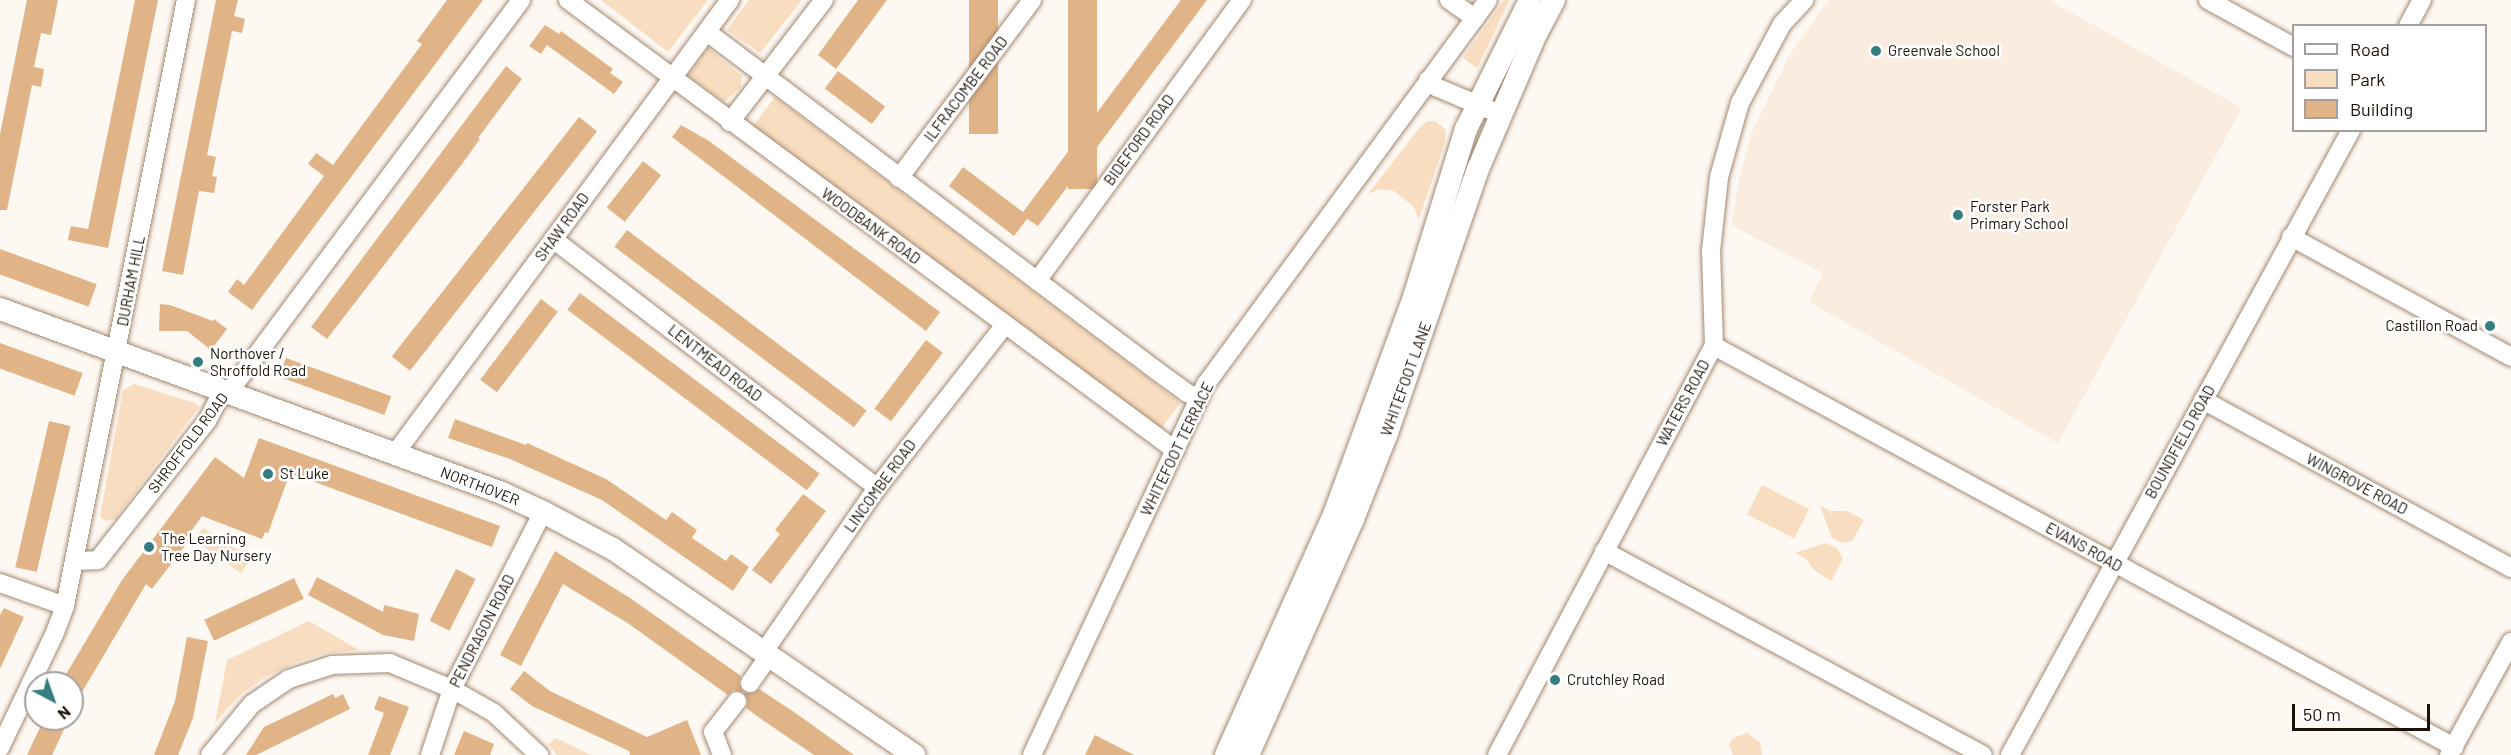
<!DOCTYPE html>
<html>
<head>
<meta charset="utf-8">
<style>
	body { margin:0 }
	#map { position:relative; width:2511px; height:755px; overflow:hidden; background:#fef8f3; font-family:Barlow,sans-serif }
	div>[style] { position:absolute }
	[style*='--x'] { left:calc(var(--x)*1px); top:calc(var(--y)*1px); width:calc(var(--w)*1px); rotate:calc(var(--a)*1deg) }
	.built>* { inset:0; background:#faecdf }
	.green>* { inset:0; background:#f9ddc0; transform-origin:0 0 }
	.building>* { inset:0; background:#e0b486; transform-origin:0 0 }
	.roads { filter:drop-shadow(0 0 2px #a38970) drop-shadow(0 0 2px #a38970) }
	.minor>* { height:18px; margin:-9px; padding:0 9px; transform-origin:9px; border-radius:9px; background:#fff }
	.tertiary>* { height:22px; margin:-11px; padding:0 11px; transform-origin:11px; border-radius:11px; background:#fff }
	.dots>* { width:16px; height:16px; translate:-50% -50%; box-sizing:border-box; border:3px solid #fff; border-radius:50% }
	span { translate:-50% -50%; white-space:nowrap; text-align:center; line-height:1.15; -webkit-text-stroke:5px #fff; paint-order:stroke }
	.poi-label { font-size:15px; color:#1b1208 }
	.left { translate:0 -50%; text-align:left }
	.right { translate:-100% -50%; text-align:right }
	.street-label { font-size:15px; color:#1b1208 }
	.legend { position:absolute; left:2292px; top:24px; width:195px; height:108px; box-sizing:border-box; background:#fff; border:2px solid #a4a09c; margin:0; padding:8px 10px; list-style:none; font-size:18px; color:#1b1208 }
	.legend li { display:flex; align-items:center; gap:12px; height:30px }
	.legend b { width:30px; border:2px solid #a4a09c }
	.north { position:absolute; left:24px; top:671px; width:60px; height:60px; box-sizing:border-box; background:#fff; border:2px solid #a4a09c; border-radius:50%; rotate:139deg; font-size:16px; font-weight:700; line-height:24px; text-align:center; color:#1b1208 }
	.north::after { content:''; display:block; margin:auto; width:21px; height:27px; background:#357e80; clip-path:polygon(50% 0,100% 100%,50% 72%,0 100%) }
	.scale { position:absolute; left:2292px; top:704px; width:138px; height:27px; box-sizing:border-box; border:3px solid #1b1208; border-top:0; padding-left:8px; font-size:18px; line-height:21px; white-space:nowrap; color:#1b1208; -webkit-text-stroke:4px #fff; paint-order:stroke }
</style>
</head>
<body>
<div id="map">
	<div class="built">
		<i style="clip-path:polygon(1829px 0,2049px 0,2242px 108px,2058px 443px,1809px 302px,1823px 273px,1731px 225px,1740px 176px,1752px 132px,1790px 54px)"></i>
	</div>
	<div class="green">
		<i style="clip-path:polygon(601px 0,708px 0,668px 52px)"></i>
		<i style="clip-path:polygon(749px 0,802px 0,760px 53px,727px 30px)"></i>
		<i style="clip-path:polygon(1504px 0,1510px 0,1477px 68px,1463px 58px)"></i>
		<i style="clip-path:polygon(708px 48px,742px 76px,741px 87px,724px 102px,687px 75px)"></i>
		<i style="left:775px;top:97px;width:508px;height:37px;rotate:37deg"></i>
		<i style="clip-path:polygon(1428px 121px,1435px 121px,1446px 130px,1445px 142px,1419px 219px,1413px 206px,1394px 191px,1380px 189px,1368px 194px,1420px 127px)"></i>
		<i style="clip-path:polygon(134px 384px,195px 403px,199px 407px,115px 519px,106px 521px,100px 517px,123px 390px)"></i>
		<i style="left:1762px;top:485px;width:53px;height:33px;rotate:27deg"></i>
		<i style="clip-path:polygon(1820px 506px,1830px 511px,1847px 511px,1864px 520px,1852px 541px,1842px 543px,1832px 538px)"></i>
		<i style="clip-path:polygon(203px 528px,251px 558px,241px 573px,194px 540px)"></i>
		<i style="clip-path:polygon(1826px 543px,1838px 549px,1843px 559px,1831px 581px,1813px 569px,1806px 559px,1795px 553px)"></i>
		<i style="clip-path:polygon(309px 621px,359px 650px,327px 653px,297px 662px,265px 677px,239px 696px,215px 723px,227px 660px)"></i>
		<i style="clip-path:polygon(1747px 733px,1760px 742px,1762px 755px,1733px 755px,1729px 745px,1733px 738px)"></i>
		<i style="clip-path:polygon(556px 738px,591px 755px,557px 755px,548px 744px)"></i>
	</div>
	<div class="building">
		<i style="clip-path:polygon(27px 0,58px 0,51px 35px,41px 33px,34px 67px,44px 69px,41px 87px,32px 85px,7px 210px,0 210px,0 134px)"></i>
		<i style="clip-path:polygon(135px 0,158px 0,108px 248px,68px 240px,71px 226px,88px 229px)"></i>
		<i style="clip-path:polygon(216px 0,238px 0,234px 16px,245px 19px,242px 33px,232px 31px,207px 155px,216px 157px,212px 176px,217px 177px,214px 193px,199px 191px,183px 275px,162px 271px)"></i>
		<i style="clip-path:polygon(447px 0,483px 0,252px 310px,228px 292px,237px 279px,244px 285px,324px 176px,308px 164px,316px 153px,333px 165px,422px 44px,417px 41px)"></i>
		<i style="clip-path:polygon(858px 0,887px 0,836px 69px,818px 55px)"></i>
		<i style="left:969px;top:0;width:29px;height:134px"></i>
		<i style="left:1068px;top:0;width:29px;height:189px"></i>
		<i style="clip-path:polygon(1181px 0,1207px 0,1038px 226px,1027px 219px,1014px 236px,949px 186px,963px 167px,1023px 212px)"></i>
		<i style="clip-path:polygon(545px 25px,559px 34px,561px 31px,613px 69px,610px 73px,623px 82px,614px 94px,547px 45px,541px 54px,529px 46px)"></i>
		<i style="clip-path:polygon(506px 66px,522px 79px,478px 138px,480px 139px,462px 164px,327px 339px,311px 327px)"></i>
		<i style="left:838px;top:71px;width:59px;height:22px;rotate:37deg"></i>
		<i style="left:579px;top:117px;width:23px;height:304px;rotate:38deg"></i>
		<i style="clip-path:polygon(681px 125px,709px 141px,940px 312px,926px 331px,672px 137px)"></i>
		<i style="left:643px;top:161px;width:23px;height:59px;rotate:38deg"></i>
		<i style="left:627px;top:230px;width:300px;height:21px;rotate:37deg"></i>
		<i style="left:0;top:249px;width:103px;height:24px;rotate:20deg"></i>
		<i style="left:580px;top:293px;width:300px;height:21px;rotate:37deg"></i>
		<i style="left:541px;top:299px;width:21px;height:101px;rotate:37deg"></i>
		<i style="clip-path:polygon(160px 304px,170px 305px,213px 321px,214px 319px,227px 329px,211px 350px,187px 331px,159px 331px)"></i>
		<i style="left:926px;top:340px;width:21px;height:86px;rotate:37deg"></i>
		<i style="left:0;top:343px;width:88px;height:24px;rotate:20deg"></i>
		<i style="left:286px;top:358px;width:112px;height:20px;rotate:20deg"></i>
		<i style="clip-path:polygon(455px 419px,526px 445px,527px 443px,606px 479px,666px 520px,672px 512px,697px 530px,692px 538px,726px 561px,731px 554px,749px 567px,733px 591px,602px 500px,510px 459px,448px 438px)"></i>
		<i style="left:49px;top:421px;width:22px;height:150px;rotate:13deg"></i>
		<i style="clip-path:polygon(259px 438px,500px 526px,492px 547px,290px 473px,268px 533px,265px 532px,262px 539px,202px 516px,187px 537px,190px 539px,152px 589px,146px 584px,72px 709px,72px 683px,62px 681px,122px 580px,215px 457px,244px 478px)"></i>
		<i style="clip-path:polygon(803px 494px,826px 511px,771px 584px,752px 570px,780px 534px,775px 530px)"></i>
		<i style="clip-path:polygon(555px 551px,630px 598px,741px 676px,739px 683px,743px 692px,733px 690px,728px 695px,629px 624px,563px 584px,521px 666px,500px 655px)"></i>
		<i style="left:456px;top:569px;width:22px;height:58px;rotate:27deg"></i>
		<i style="clip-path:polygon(317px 577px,383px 612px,384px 605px,419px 614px,414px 641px,383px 635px,308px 595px)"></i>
		<i style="left:294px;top:578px;width:23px;height:99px;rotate:65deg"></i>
		<i style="clip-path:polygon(4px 608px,24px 617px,0 669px,0 615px)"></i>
		<i style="clip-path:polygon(187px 637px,208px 641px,193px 718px,178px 755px,154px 755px,175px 701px)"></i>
		<i style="clip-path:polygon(524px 671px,550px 691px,647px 737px,687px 720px,701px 755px,630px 755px,629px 751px,532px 706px,510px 689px)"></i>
		<i style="clip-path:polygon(759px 689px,797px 714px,854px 755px,814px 755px,764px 721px,746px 708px,748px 702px,744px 693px,754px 693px)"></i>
		<i style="clip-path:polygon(333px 694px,335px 698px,343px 694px,350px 709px,256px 755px,246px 755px,264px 727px)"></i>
		<i style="clip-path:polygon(379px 696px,409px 707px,390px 755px,368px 755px,384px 713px,374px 709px)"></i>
		<i style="clip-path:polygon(44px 719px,69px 719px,52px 755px,27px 755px)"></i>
		<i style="clip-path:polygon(464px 731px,494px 744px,490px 755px,454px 755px)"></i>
		<i style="clip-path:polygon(1095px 735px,1134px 755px,1085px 755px)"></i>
	</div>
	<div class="roads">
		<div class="minor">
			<i style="--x:568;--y:0;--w:756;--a:36.55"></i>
			<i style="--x:1449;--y:0;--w:32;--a:35"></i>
			<i style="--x:2208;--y:0;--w:98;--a:28.7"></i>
			<i style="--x:2408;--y:26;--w:30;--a:-62"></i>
			<i style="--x:707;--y:32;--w:563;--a:36.99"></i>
			<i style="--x:1157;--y:371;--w:37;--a:36"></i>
			<i style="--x:1187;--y:393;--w:13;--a:23"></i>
			<i style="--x:1428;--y:80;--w:11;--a:41"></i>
			<i style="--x:1436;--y:87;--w:69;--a:22.9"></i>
			<i style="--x:730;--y:122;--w:154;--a:-52.4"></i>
			<i style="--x:899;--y:178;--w:222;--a:-53.2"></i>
			<i style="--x:2291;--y:237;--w:251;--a:28.6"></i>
			<i style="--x:553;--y:239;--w:409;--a:37.5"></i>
			<i style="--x:1037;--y:281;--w:348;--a:-53.9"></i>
			<i style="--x:1714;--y:346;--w:842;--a:28.45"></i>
			<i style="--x:2203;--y:400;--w:351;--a:28.6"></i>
			<i style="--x:394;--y:455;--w:566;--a:-53.56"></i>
			<i style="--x:1604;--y:551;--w:430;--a:28.3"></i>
			<i style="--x:74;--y:561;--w:24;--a:-2"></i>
			<i style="--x:98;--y:560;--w:177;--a:-51.9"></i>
			<i style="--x:207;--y:421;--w:21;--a:-62"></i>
			<i style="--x:217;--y:402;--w:25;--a:-45"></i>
			<i style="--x:235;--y:384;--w:479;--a:-53.3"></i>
			<i style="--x:0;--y:583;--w:69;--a:19.5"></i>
			<i style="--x:763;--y:653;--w:201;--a:-55.4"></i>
			<i style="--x:877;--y:488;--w:207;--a:-51.9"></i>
			<i style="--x:750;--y:683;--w:32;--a:-55"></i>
			<i style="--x:0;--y:748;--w:125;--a:-64.5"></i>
			<i style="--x:54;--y:635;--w:31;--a:-69"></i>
			<i style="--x:65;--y:606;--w:618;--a:-78.71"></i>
			<i style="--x:210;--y:755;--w:66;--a:-50.5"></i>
			<i style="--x:252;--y:704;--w:45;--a:-34"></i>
			<i style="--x:289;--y:679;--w:45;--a:-18"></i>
			<i style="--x:332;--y:665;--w:58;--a:-2"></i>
			<i style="--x:390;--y:663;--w:67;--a:22.8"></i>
			<i style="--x:452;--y:689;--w:48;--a:29.7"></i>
			<i style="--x:494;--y:713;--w:62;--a:43"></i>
			<i style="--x:430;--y:755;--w:70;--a:-71.6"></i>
			<i style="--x:452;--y:689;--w:199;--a:-62.8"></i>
			<i style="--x:722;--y:755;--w:25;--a:-111"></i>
			<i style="--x:713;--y:732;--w:39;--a:-52"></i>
			<i style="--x:1032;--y:755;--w:410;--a:-64.9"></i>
			<i style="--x:1206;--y:384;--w:476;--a:-53.7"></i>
			<i style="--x:1497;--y:755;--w:463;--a:-62.1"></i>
			<i style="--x:1714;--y:346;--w:95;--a:-91.8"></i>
			<i style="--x:1711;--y:251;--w:74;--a:-83.8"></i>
			<i style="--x:1719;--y:177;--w:77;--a:-74.2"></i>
			<i style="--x:1740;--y:103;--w:89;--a:-62"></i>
			<i style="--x:1782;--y:24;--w:33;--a:-47"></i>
			<i style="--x:2010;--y:755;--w:712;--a:-61.38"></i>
			<i style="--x:2449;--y:755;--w:129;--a:-61.2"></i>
		</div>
		<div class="tertiary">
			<i style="--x:0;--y:309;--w:535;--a:20.13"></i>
			<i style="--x:502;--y:493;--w:45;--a:24.9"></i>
			<i style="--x:543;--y:512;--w:79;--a:27.9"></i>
			<i style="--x:613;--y:549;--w:365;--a:34.4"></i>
			<i style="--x:1226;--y:755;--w:266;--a:-65.8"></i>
			<i style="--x:1335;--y:512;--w:229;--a:-69.8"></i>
			<i style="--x:1414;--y:297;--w:176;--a:-72.8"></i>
			<i style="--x:1466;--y:129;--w:144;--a:-63.6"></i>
			<i style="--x:1248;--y:755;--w:258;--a:-66"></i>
			<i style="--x:1353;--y:519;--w:92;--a:-68.4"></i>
			<i style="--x:1387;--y:433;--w:279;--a:-71"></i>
			<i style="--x:1478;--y:169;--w:147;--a:-66.8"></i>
			<i style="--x:1536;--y:34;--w:38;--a:-62"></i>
		</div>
	</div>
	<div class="dots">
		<i style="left:1876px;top:51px;background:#357e80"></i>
		<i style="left:1958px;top:215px;background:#357e80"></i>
		<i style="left:2490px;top:326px;background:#357e80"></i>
		<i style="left:198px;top:362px;background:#357e80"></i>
		<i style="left:268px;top:474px;background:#357e80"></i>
		<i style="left:149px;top:547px;background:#357e80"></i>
		<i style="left:1555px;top:680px;background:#357e80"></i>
	</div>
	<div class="poi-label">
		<span class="left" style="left:1888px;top:51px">Greenvale School</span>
		<span class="left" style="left:1970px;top:215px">Forster Park<br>Primary School</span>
		<span class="right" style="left:2478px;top:326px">Castillon Road</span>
		<span class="left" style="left:210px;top:362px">Northover /<br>Shroffold Road</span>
		<span class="left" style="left:280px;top:474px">St Luke</span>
		<span class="left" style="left:161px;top:547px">The Learning<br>Tree Day Nursery</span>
		<span class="left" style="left:1567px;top:680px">Crutchley Road</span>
	</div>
	<div class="street-label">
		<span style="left:966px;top:89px;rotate:-53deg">ILFRACOMBE ROAD</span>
		<span style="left:1139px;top:140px;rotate:-54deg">BIDEFORD ROAD</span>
		<span style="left:871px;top:226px;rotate:36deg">WOODBANK ROAD</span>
		<span style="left:562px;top:227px;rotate:-54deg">SHAW ROAD</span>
		<span style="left:131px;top:281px;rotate:-79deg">DURHAM HILL</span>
		<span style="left:715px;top:363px;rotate:38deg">LENTMEAD ROAD</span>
		<span style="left:1406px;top:379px;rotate:-70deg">WHITEFOOT LANE</span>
		<span style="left:1683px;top:403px;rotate:-62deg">WATERS ROAD</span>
		<span style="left:2180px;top:442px;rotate:-61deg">BOUNDFIELD ROAD</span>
		<span style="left:188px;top:443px;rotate:-53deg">SHROFFOLD ROAD</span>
		<span style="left:1177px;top:449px;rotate:-64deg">WHITEFOOT TERRACE</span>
		<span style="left:2357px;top:484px;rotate:28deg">WINGROVE ROAD</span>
		<span style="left:480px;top:486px;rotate:21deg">NORTHOVER</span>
		<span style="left:880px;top:486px;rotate:-54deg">LINCOMBE ROAD</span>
		<span style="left:2084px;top:547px;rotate:29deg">EVANS ROAD</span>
		<span style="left:482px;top:631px;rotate:-63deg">PENDRAGON ROAD</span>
	</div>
	<ul class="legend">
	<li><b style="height:8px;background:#fff"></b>Road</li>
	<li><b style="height:16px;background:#f9ddc0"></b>Park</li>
	<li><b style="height:16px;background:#e0b486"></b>Building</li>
	</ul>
	<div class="north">N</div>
	<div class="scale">50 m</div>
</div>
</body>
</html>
